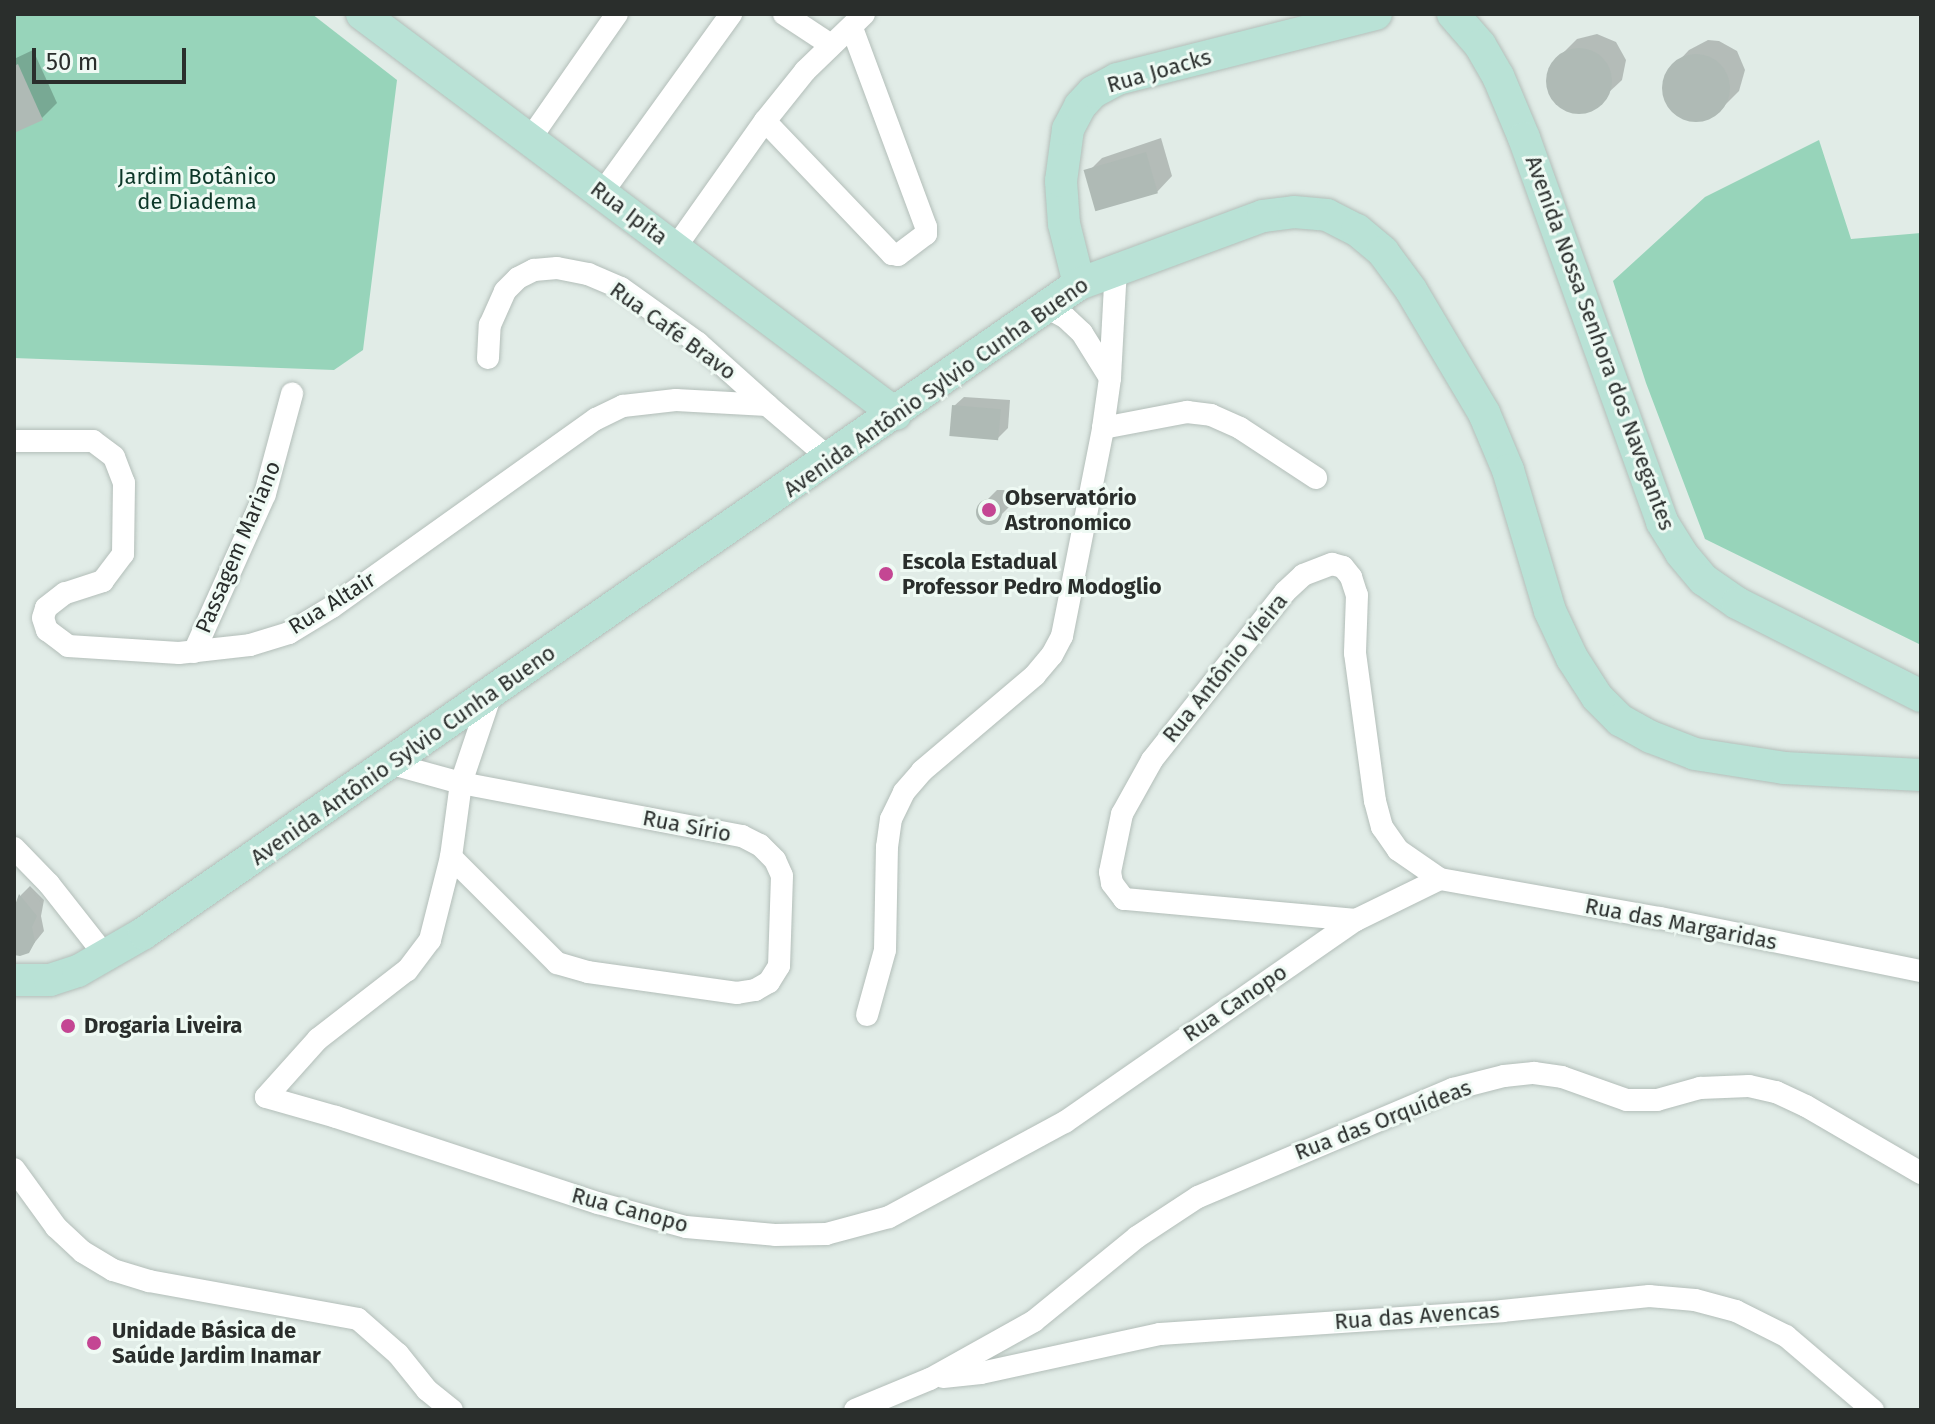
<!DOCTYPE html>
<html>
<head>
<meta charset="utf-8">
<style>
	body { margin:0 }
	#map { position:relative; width:1935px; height:1424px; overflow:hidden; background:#e1ece7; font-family:"Fira Sans",sans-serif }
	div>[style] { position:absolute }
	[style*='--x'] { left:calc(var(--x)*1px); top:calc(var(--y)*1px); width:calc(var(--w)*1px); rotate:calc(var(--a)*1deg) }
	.green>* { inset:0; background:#97d4ba }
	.shadow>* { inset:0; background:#0003 }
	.building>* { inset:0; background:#afbab5; transform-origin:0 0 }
	.round { border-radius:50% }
	.roads { filter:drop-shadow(0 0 2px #b3beb9) drop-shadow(0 0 2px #b3beb9) }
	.street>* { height:22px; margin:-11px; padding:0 11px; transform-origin:11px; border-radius:11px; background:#fff }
	.secondary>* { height:32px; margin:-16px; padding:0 16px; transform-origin:16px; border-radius:16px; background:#b9e2d6 }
	.dots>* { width:22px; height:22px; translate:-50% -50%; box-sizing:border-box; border:4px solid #effaf4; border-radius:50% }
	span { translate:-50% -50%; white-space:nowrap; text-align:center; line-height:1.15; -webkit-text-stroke:6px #effaf4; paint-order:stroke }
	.street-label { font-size:22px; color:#2a2e2c }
	.park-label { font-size:22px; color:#0c3728 }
	.poi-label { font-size:22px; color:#2a2e2c; font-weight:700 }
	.left { translate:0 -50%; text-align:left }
	.frame { position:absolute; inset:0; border:16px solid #2a2e2c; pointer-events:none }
	.scale { position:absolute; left:32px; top:48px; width:154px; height:36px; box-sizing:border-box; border:4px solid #2a2e2c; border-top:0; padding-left:10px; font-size:24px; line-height:28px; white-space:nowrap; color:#2a2e2c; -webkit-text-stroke:6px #effaf4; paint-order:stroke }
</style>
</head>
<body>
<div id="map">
	<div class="green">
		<i style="clip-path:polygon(14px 14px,312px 14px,397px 80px,363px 350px,334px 370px,14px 358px)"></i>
		<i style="clip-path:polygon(1819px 140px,1851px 239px,1921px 233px,1921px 645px,1705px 539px,1646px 383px,1613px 281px,1705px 197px)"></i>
	</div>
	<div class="shadow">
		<i style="clip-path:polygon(1597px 34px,1616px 42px,1626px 60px,1622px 80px,1590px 110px,1581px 112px,1561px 107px,1549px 91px,1548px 81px,1554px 62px,1577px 39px)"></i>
		<i style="clip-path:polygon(1708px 40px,1719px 41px,1737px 51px,1745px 70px,1739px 91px,1716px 114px,1695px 120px,1686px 118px,1670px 105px,1665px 85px,1674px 66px,1689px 50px)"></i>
		<i style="clip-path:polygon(33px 50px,57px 103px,42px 118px,14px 131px,14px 59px)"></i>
		<i style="clip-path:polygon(1161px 138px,1172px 176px,1157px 192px,1087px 173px,1102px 158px)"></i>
		<i style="clip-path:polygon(964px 397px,1010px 400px,1008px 428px,998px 438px,954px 406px)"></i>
		<i style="clip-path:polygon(997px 490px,1004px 490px,1011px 498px,1011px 505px,994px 522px,987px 523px,979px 515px,979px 508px)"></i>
		<i style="clip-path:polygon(30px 886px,44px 900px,41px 916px,44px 931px,27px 952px,14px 953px,14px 914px,21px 895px)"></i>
	</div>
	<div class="building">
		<i class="round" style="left:1546px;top:48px;width:66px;height:66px"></i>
		<i class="round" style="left:1662px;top:54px;width:68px;height:68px"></i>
		<i style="clip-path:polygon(18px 64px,43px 120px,14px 133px,14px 66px)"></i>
		<i style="left:1146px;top:152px;width:43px;height:65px;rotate:74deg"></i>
		<i style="left:952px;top:405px;width:49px;height:31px;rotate:5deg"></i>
		<i class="round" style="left:976px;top:499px;width:26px;height:26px"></i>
		<i style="clip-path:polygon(19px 894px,37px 916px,32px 927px,35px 942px,29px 953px,20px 956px,14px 955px,14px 908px)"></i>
	</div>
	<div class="roads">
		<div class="street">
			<i style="--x:784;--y:14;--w:56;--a:33.4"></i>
			<i style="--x:765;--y:121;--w:184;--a:46.3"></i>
			<i style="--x:892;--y:254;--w:6;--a:9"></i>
			<i style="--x:898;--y:255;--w:35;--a:-37"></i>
			<i style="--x:926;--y:234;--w:7;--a:-90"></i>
			<i style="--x:926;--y:227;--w:212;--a:-110.4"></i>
			<i style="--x:530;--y:139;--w:152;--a:-55.2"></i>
			<i style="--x:602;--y:193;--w:221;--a:-54.2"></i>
			<i style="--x:675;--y:248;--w:156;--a:-54.7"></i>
			<i style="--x:765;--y:121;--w:64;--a:-51.3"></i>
			<i style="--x:805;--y:71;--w:82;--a:-44"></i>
			<i style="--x:1048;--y:308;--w:19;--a:28"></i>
			<i style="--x:1065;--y:317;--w:23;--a:43"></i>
			<i style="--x:1082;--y:333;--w:53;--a:58.1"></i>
			<i style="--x:488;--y:358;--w:33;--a:-87"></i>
			<i style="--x:490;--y:325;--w:37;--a:-66"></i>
			<i style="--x:505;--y:291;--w:18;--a:-45"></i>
			<i style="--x:518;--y:278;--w:18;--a:-27"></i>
			<i style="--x:534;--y:270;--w:23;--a:-5"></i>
			<i style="--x:557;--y:268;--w:32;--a:11"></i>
			<i style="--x:588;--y:274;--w:36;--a:23"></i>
			<i style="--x:621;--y:288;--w:95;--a:35.5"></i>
			<i style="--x:698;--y:343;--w:93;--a:41.9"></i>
			<i style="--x:1103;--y:428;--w:86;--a:-10.8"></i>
			<i style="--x:1187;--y:412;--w:24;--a:7"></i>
			<i style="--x:1211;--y:415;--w:32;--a:24"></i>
			<i style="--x:1240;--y:428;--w:91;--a:33.3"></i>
			<i style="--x:14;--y:441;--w:79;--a:0"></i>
			<i style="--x:93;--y:441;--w:26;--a:37"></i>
			<i style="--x:114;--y:457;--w:28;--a:69"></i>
			<i style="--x:124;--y:483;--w:71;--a:90.8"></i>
			<i style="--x:123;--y:554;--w:34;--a:127"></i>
			<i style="--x:103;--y:581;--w:40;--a:162"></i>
			<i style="--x:65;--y:593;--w:24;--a:142"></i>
			<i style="--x:46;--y:608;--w:10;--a:107"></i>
			<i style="--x:43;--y:618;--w:13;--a:72"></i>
			<i style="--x:47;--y:630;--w:26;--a:37"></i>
			<i style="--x:68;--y:646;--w:111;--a:3.6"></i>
			<i style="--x:179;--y:653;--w:71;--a:-6.4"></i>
			<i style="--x:250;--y:645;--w:41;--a:-17.1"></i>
			<i style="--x:289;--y:633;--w:50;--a:-31.2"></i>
			<i style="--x:332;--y:607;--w:324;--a:-35.5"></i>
			<i style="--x:596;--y:419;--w:30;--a:-26"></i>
			<i style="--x:623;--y:406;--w:53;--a:-6.5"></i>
			<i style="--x:676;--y:400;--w:91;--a:3.1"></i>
			<i style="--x:767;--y:405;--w:83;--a:40.6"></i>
			<i style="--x:194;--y:652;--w:173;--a:-65.8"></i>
			<i style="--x:265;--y:494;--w:104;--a:-74.9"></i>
			<i style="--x:491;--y:694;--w:94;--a:108.6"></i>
			<i style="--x:461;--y:783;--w:75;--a:97.7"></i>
			<i style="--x:451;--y:857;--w:86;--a:104.2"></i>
			<i style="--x:430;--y:940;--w:38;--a:127"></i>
			<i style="--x:407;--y:970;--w:113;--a:142.2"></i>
			<i style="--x:318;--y:1039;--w:78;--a:131.9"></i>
			<i style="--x:266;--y:1097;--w:73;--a:15.9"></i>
			<i style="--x:336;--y:1117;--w:276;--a:18.2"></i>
			<i style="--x:598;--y:1203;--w:91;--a:15.3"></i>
			<i style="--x:686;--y:1227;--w:89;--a:5.1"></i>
			<i style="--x:775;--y:1235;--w:51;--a:-1.1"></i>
			<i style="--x:826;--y:1234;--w:65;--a:-15.1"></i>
			<i style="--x:889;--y:1217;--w:200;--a:-28.4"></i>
			<i style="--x:1065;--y:1122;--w:354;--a:-34.8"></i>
			<i style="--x:1356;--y:920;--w:93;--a:-26"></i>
			<i style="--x:392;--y:764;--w:72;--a:15.4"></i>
			<i style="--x:461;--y:783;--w:286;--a:10.7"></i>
			<i style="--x:742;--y:836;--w:20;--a:27"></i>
			<i style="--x:760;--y:845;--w:21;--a:45"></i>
			<i style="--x:775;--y:860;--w:17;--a:66"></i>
			<i style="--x:782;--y:876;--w:90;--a:91.9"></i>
			<i style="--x:779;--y:966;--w:19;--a:122"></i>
			<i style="--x:769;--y:982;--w:16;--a:150"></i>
			<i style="--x:755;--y:990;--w:18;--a:171"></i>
			<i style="--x:737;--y:993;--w:150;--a:-172"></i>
			<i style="--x:588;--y:972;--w:32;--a:-164"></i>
			<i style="--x:557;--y:963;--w:150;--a:-135"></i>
			<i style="--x:14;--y:848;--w:50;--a:45.8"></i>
			<i style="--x:49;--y:884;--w:89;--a:51.8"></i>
			<i style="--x:1356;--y:920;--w:233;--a:-174.8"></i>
			<i style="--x:1124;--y:899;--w:20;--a:-127"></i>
			<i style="--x:1112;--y:883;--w:11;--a:-100"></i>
			<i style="--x:1110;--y:872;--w:59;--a:-78.3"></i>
			<i style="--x:1122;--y:814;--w:62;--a:-60.9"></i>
			<i style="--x:1152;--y:760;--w:214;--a:-51.6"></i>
			<i style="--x:1285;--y:592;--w:25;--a:-43"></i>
			<i style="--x:1303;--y:575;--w:31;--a:-21"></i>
			<i style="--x:1332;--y:564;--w:11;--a:15"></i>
			<i style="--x:1343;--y:567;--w:13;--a:51"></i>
			<i style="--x:1351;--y:577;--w:19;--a:72"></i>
			<i style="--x:1357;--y:595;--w:58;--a:92"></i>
			<i style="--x:1355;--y:653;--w:149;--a:82.3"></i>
			<i style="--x:1375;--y:801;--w:27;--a:75"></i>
			<i style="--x:1382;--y:827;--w:28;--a:55"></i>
			<i style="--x:1398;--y:850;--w:51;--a:34.6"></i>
			<i style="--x:1440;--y:879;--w:223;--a:10.1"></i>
			<i style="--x:1660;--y:918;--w:266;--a:11.5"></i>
			<i style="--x:867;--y:1015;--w:67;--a:-74.5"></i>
			<i style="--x:885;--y:950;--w:103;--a:-88.9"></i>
			<i style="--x:887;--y:847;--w:28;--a:-82"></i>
			<i style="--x:891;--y:819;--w:30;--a:-64"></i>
			<i style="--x:904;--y:792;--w:28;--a:-49"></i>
			<i style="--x:922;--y:771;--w:148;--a:-40.3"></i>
			<i style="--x:1035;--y:675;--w:26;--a:-50"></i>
			<i style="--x:1052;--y:655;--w:21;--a:-62"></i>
			<i style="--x:1062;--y:636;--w:212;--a:-78.8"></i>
			<i style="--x:1103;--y:428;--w:50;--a:-82"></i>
			<i style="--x:1110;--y:378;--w:110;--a:-86.9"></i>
			<i style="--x:14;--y:1169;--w:72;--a:54.1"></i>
			<i style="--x:56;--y:1227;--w:37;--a:43"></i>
			<i style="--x:83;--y:1252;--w:35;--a:31"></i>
			<i style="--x:113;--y:1270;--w:38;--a:17"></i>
			<i style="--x:149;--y:1281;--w:212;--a:10.3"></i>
			<i style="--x:358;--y:1319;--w:53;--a:41.2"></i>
			<i style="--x:398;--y:1354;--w:46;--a:51.1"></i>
			<i style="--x:427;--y:1390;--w:32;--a:39"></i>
			<i style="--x:943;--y:1377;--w:38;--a:-6"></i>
			<i style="--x:981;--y:1373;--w:183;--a:-12.3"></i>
			<i style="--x:1160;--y:1334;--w:343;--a:-3.8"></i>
			<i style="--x:1502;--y:1311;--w:148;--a:-5.8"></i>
			<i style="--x:1649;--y:1296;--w:46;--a:5"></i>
			<i style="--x:1695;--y:1300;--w:42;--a:15"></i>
			<i style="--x:1736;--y:1311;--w:56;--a:26.6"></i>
			<i style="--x:1786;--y:1336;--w:114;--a:40.4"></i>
			<i style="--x:855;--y:1410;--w:81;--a:-22.5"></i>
			<i style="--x:930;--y:1379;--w:119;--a:-29.1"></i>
			<i style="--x:1034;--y:1321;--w:133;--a:-39.2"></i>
			<i style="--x:1137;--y:1237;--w:73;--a:-33.3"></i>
			<i style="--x:1198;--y:1197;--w:277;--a:-23"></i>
			<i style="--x:1453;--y:1089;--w:53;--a:-14.3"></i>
			<i style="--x:1504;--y:1076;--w:30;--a:-6"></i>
			<i style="--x:1534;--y:1073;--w:28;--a:8"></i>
			<i style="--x:1562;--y:1077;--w:69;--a:19.5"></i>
			<i style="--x:1627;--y:1100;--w:30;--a:0"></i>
			<i style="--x:1657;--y:1100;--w:45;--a:-15.6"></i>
			<i style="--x:1700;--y:1088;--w:49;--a:-2.3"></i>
			<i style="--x:1749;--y:1086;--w:28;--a:13"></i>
			<i style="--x:1776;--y:1092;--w:33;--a:25"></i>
			<i style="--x:1806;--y:1106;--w:133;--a:30.2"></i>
		</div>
		<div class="secondary">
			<i style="--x:362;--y:14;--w:667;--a:36.84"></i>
			<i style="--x:1453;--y:14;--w:41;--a:48.9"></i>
			<i style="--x:1480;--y:45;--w:36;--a:60"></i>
			<i style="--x:1498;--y:76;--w:67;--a:67.2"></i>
			<i style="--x:1524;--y:138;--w:408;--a:70.2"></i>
			<i style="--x:1662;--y:522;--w:36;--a:58"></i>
			<i style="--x:1681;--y:553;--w:35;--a:50"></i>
			<i style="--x:1704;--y:580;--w:40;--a:34.9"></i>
			<i style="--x:1737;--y:603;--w:206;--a:26.8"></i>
			<i style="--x:1079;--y:284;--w:62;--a:-104"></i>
			<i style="--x:1064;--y:224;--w:43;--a:-94"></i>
			<i style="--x:1061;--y:181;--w:52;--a:-82.3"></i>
			<i style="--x:1068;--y:129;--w:26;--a:-62"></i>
			<i style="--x:1080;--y:106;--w:19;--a:-47"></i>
			<i style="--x:1093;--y:92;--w:27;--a:-28"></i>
			<i style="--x:1117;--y:79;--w:267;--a:-14.1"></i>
			<i style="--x:14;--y:980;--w:36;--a:0"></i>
			<i style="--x:50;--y:980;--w:29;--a:-18"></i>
			<i style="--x:78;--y:971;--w:76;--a:-29.9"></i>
			<i style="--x:144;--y:933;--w:1138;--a:-34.77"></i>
			<i style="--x:1079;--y:284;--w:196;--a:-20.3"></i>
			<i style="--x:1263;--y:216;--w:31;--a:-7"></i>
			<i style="--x:1294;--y:212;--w:33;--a:5"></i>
			<i style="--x:1327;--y:215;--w:34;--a:27"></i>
			<i style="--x:1357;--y:230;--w:34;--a:40"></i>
			<i style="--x:1383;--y:252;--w:47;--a:53.6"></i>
			<i style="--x:1411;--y:290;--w:143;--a:59.3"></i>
			<i style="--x:1484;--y:413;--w:62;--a:67.2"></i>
			<i style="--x:1508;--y:470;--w:147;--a:73.4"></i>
			<i style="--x:1550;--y:611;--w:52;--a:64.9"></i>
			<i style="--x:1572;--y:658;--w:46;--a:57.3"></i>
			<i style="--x:1597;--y:697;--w:33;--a:45"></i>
			<i style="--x:1620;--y:720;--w:35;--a:29"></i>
			<i style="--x:1651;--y:737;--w:47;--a:21.1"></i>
			<i style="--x:1695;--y:754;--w:90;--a:8.9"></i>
			<i style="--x:1784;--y:768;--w:137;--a:2.9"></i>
		</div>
	</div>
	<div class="dots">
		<i style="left:989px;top:510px;background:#c44693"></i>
		<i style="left:886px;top:574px;background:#c44693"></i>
		<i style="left:68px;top:1026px;background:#c44693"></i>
		<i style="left:94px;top:1343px;background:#c44693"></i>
	</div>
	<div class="street-label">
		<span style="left:1159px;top:71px;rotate:-16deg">Rua Joacks</span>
		<span style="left:629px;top:213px;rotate:37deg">Rua Ipita</span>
		<span style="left:673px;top:331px;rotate:36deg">Rua Café Bravo</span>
		<span style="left:1600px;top:343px;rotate:70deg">Avenida Nossa Senhora dos Navegantes</span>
		<span style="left:936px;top:387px;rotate:-35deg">Avenida Antônio Sylvio Cunha Bueno</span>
		<span style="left:238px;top:547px;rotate:-67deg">Passagem Mariano</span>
		<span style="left:332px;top:603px;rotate:-32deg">Rua Altair</span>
		<span style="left:1225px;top:668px;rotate:-51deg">Rua Antônio Vieira</span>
		<span style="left:403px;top:755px;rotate:-35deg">Avenida Antônio Sylvio Cunha Bueno</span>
		<span style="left:687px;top:826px;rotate:11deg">Rua Sírio</span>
		<span style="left:1681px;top:924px;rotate:11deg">Rua das Margaridas</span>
		<span style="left:1235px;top:1003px;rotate:-34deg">Rua Canopo</span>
		<span style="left:1383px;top:1120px;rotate:-21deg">Rua das Orquídeas</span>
		<span style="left:630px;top:1210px;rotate:15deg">Rua Canopo</span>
		<span style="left:1417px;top:1316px;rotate:-4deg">Rua das Avencas</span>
	</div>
	<div class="park-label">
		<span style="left:197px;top:189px">Jardim Botânico<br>de Diadema</span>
	</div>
	<div class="poi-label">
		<span class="left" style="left:1005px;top:510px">Observatório<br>Astronomico</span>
		<span class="left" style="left:902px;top:574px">Escola Estadual<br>Professor Pedro Modoglio</span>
		<span class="left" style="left:84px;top:1026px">Drogaria Liveira</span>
		<span class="left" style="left:112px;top:1343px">Unidade Básica de<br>Saúde Jardim Inamar</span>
	</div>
	<div class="frame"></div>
	<div class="scale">50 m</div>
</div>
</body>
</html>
